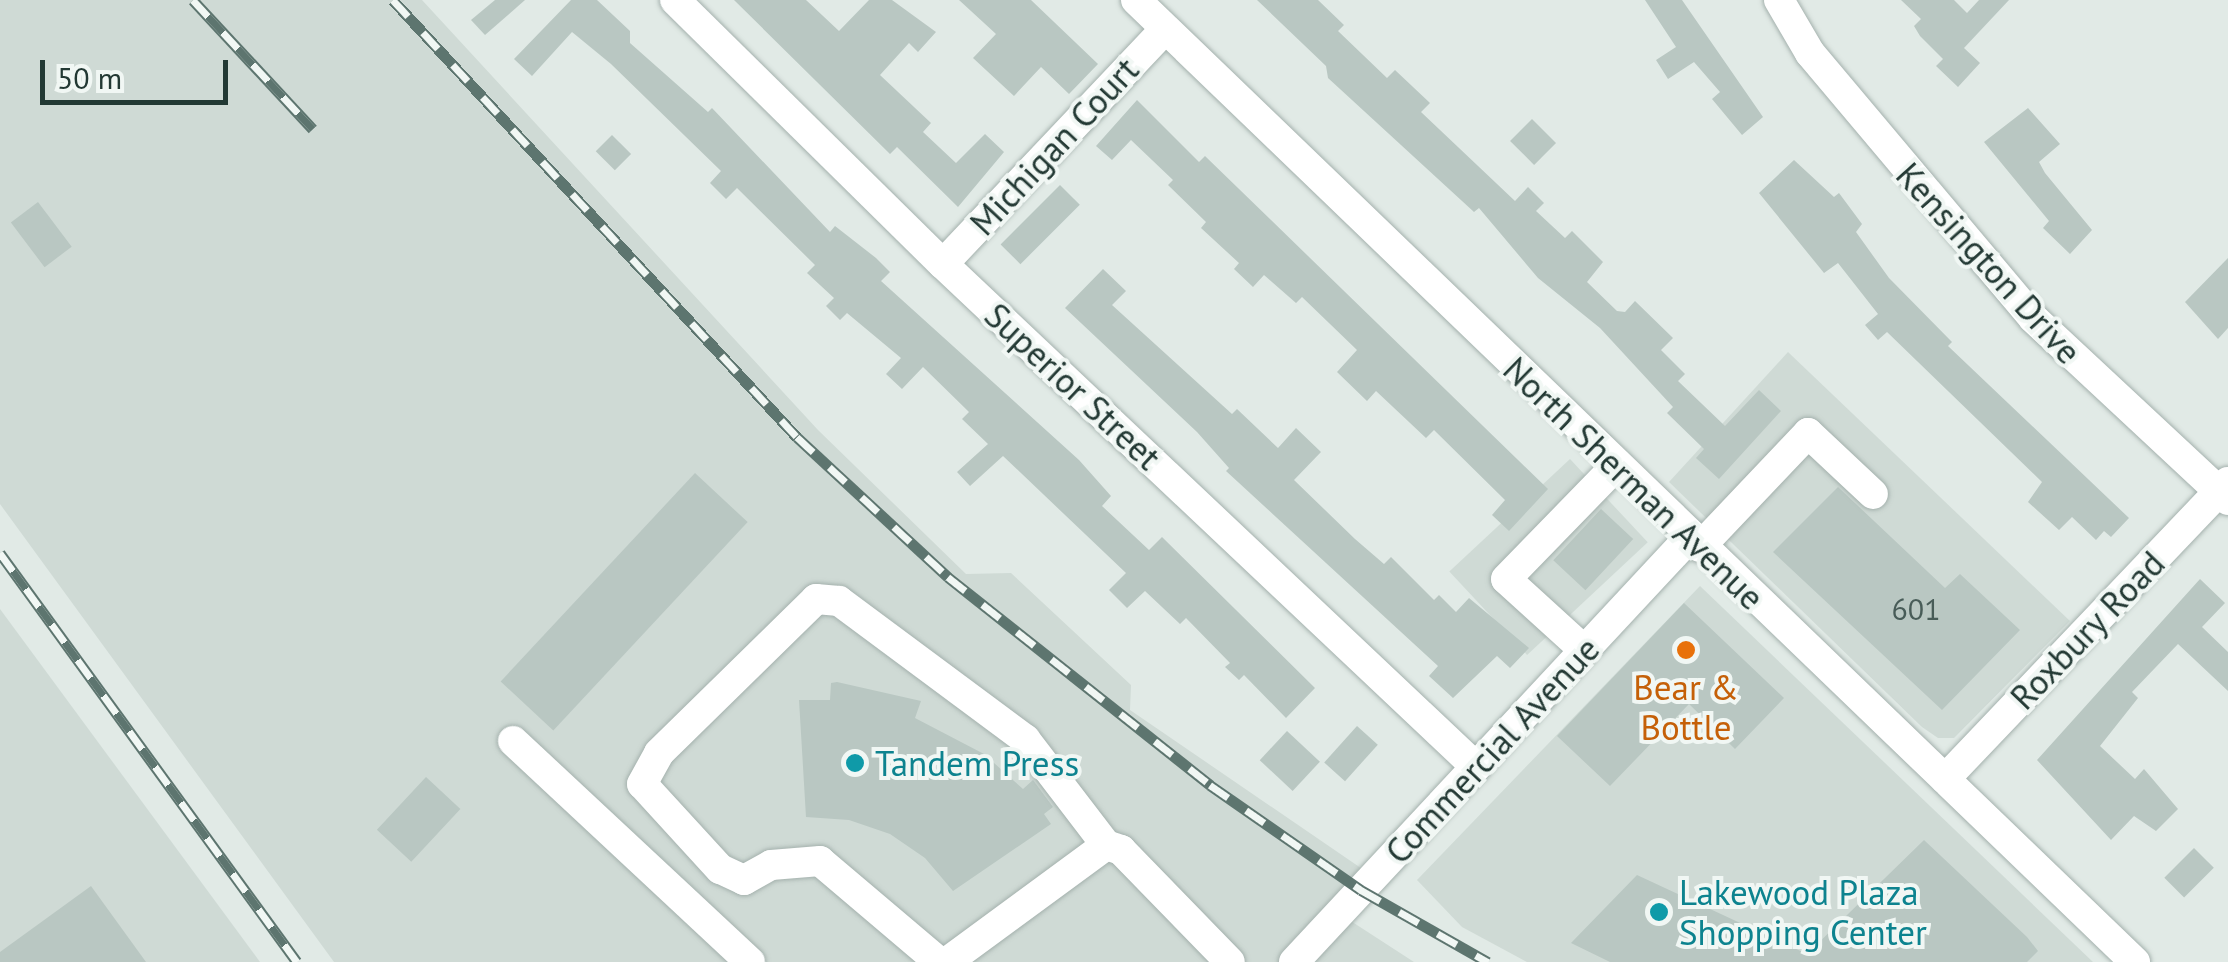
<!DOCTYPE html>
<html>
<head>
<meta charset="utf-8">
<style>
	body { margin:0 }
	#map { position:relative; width:2228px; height:962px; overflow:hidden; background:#e1eae6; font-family:"PT Sans",sans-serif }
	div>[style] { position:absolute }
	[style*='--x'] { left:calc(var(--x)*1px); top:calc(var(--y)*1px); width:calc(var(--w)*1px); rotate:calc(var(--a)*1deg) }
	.built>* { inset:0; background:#cfdad5; transform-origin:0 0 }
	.building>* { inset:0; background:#b9c7c2; transform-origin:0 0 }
	.roads { filter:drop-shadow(0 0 2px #a4b1ad) drop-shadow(0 0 2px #a4b1ad) }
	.minor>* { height:30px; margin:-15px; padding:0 15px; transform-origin:15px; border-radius:15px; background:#fff }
	.rail>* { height:11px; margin-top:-5.5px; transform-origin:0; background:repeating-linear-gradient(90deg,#f1f7f4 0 22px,#5d756f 0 44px); box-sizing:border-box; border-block:2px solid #5d756f }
	.dots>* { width:28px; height:28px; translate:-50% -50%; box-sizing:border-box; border:5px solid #f1f7f4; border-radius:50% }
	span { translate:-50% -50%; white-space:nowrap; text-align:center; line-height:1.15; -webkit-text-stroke:8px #f1f7f4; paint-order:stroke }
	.number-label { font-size:30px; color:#485c58 }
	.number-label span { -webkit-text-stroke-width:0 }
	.street-label { font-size:35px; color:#233934 }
	.food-label { font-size:35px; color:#c56008 }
	.culture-label { font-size:35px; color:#0d838f }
	.left { translate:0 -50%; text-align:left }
	.scale { position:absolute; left:40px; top:60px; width:188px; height:45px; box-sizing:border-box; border:5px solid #233934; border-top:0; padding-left:12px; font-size:30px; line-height:35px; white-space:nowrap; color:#233934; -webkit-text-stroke:8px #f1f7f4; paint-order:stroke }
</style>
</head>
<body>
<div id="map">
	<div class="built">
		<i style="clip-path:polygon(0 0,422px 0,818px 430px,966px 574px,1011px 573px,1131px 685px,1130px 710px,1374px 877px,1340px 914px,1414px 962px,334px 962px,0 504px)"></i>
		<i style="clip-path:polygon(1788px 352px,2070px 621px,1954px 738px,1938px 738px,1922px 727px,1669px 482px)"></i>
		<i style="left:1570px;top:459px;width:114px;height:165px;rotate:47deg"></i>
		<i style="clip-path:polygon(1700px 586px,2093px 962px,1527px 962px,1462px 927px,1417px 880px)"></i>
		<i style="clip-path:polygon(0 609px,260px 962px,0 962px)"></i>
	</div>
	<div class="building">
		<i style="clip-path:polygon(495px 0,525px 0,485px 35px,471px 20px)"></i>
		<i style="clip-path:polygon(571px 0,597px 0,630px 31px,630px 43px,708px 112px,712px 108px,830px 232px,835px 226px,876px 258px,890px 272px,881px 281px,1079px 460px,1111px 496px,1102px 506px,1149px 550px,1162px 537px,1315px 688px,1286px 718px,1244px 675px,1239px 680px,1225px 667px,1230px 663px,1186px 618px,1180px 624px,1145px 591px,1127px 608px,1109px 590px,1126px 573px,1003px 456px,970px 486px,957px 472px,988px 444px,962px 419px,969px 412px,923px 367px,902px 389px,886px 374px,901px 358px,847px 313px,840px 320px,826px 306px,834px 298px,807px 273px,815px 265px,737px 188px,726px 199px,710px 183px,721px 171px,611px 64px,572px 32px,532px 76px,514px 59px)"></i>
		<i style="clip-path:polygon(734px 0,806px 0,839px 31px,869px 0,892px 0,936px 32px,918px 52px,909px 43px,880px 75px,931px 123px,923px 132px,956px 163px,985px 134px,1004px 152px,958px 207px,897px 147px,890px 154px)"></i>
		<i style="clip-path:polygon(959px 0,1031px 0,1098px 64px,1069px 94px,1041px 67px,1014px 96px,973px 58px,996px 34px)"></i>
		<i style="clip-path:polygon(1257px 0,1318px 0,1344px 25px,1338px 31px,1387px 78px,1395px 70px,1430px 103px,1421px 112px,1515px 201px,1528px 187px,1544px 203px,1536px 211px,1565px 238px,1572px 231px,1603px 262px,1587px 282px,1617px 311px,1625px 312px,1635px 301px,1673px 338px,1661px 350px,1685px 374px,1678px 381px,1725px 426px,1759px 390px,1781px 411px,1719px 479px,1696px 458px,1704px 449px,1667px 413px,1673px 407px,1600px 328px,1538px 278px,1479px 208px,1474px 212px,1328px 78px,1326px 66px)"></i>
		<i style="clip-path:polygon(1645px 0,1682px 0,1763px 117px,1742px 135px,1712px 99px,1720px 92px,1694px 62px,1668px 79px,1656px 60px,1676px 47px)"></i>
		<i style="clip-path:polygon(1901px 0,1954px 0,1967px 13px,1979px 0,2009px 0,1964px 48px,1980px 63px,1958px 87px,1936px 66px,1943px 59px,1920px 36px,1914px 26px,1921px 19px)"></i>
		<i style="clip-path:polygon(1137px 100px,1199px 162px,1205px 156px,1548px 489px,1509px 531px,1492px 515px,1505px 500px,1434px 430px,1426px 438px,1376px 391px,1367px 401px,1337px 372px,1357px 350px,1302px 297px,1296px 303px,1264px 275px,1253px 287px,1234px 269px,1239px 263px,1201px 228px,1206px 222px,1168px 185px,1173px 180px,1131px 140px,1112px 160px,1096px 146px)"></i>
		<i style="clip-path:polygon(2028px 108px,2060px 144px,2039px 162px,2045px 173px,2092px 230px,2070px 254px,2043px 228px,2049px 221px,1984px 142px)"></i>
		<i style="left:1532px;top:119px;width:34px;height:31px;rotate:45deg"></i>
		<i style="left:612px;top:135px;width:27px;height:23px;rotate:45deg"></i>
		<i style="clip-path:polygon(1794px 160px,1834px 197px,1839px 193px,1862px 224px,1856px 232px,1889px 278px,1952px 342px,1948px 346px,2129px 518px,2111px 537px,2104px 531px,2096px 540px,2072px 517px,2059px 530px,2028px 502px,2042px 482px,1887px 332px,1878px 340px,1865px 325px,1878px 314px,1838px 263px,1824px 273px,1759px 193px)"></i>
		<i style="left:1060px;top:185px;width:28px;height:84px;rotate:45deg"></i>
		<i style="left:38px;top:202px;width:56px;height:34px;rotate:53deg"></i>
		<i style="clip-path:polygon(2228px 258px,2228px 328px,2218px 339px,2185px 302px)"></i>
		<i style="clip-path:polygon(1103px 269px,1126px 291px,1112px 305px,1232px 414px,1237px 409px,1278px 448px,1296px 428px,1321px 452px,1294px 480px,1355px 539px,1384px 564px,1391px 557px,1434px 600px,1439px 595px,1456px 612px,1469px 598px,1529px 648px,1510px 668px,1497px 656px,1453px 698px,1429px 676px,1438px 666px,1226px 471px,1229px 468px,1197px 432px,1065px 308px)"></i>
		<i style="left:695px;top:473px;width:72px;height:285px;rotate:43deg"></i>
		<i style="clip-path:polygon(1838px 487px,1945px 588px,1960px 574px,2020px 630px,1942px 710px,1773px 552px)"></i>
		<i style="left:1601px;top:509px;width:44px;height:70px;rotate:43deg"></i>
		<i style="clip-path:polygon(2200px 579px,2225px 603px,2202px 627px,2228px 652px,2228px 691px,2178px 644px,2132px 692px,2138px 698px,2100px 746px,2135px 779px,2144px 769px,2178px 809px,2156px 831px,2134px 816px,2111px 840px,2037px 760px)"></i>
		<i style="clip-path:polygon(1684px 603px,1784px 698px,1735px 749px,1689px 704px,1610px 786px,1557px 736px)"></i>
		<i style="clip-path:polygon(837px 682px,921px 701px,915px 718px,984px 754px,1023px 789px,1033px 780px,1053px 807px,1044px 814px,1051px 824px,953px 891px,925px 858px,890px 834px,849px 820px,806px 817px,799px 700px,830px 700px,831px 683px)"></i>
		<i style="left:1357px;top:726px;width:28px;height:49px;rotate:42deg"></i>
		<i style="left:1287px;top:731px;width:45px;height:40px;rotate:43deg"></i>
		<i style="left:426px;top:777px;width:47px;height:72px;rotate:43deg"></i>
		<i style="clip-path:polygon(1924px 840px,2027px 937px,2038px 951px,2027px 962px,1610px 962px,1571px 943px,1637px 875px,1807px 954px)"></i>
		<i style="left:2194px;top:848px;width:28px;height:42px;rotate:45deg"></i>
		<i style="clip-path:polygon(91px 886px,146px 962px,0 962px,0 952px)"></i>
	</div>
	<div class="roads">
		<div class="minor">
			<i style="--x:675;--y:0;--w:376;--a:44.6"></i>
			<i style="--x:943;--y:264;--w:733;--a:43.34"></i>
			<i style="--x:1136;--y:0;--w:1387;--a:43.92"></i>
			<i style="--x:1779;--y:0;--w:61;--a:59.7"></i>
			<i style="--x:1810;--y:53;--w:346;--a:49.9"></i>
			<i style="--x:2033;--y:318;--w:267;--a:43"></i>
			<i style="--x:943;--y:264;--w:323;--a:-46.6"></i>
			<i style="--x:1700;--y:547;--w:157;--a:-46.5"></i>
			<i style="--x:1808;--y:433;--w:89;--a:43.2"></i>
			<i style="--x:1584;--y:650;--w:105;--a:-137.7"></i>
			<i style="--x:1506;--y:579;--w:158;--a:-45.8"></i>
			<i style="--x:513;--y:741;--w:324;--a:43"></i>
			<i style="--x:1945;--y:779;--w:410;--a:-46.4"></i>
			<i style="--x:939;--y:962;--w:156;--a:-139.7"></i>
			<i style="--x:820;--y:861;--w:49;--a:175.3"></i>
			<i style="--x:771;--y:865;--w:31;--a:151"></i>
			<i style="--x:744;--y:880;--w:26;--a:-155"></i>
			<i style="--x:720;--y:869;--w:115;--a:-132.5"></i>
			<i style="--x:642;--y:784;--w:35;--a:-61"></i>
			<i style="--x:659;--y:753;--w:220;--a:-44.4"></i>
			<i style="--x:816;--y:599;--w:23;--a:5"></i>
			<i style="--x:839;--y:601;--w:232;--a:36.6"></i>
			<i style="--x:1025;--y:739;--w:133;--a:52.6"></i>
			<i style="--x:1106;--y:845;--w:16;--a:18"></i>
			<i style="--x:1121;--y:850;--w:156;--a:45.8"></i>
			<i style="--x:947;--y:962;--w:197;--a:-36.3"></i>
			<i style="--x:1294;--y:962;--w:579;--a:-47.03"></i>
		</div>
	</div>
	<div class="rail">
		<i style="--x:193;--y:0;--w:176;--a:47.1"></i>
		<i style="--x:393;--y:0;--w:595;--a:47.25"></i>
		<i style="--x:797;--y:437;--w:206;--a:42.8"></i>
		<i style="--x:948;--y:577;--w:335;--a:38.4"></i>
		<i style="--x:1210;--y:785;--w:184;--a:34.8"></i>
		<i style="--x:1361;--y:890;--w:146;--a:29.6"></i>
		<i style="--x:0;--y:553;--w:505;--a:54.01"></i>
	</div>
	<div class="dots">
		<i style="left:1686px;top:650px;background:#e8710a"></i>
		<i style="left:855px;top:763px;background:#0f9aa8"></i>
		<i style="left:1659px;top:912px;background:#0f9aa8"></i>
	</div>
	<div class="number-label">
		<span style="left:1916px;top:609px">601</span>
	</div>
	<div class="street-label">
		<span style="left:1054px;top:146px;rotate:-47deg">Michigan Court</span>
		<span style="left:1989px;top:263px;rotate:48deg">Kensington Drive</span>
		<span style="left:1073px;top:386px;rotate:43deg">Superior Street</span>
		<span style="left:1634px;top:483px;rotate:44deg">North Sherman Avenue</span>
		<span style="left:2087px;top:630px;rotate:-46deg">Roxbury Road</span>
		<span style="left:1492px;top:750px;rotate:-47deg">Commercial Avenue</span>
	</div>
	<div class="food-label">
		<span style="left:1686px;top:707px">Bear &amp;<br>Bottle</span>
	</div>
	<div class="culture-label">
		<span class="left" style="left:875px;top:763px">Tandem Press</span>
		<span class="left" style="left:1679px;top:912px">Lakewood Plaza<br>Shopping Center</span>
	</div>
	<div class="scale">50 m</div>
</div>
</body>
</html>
